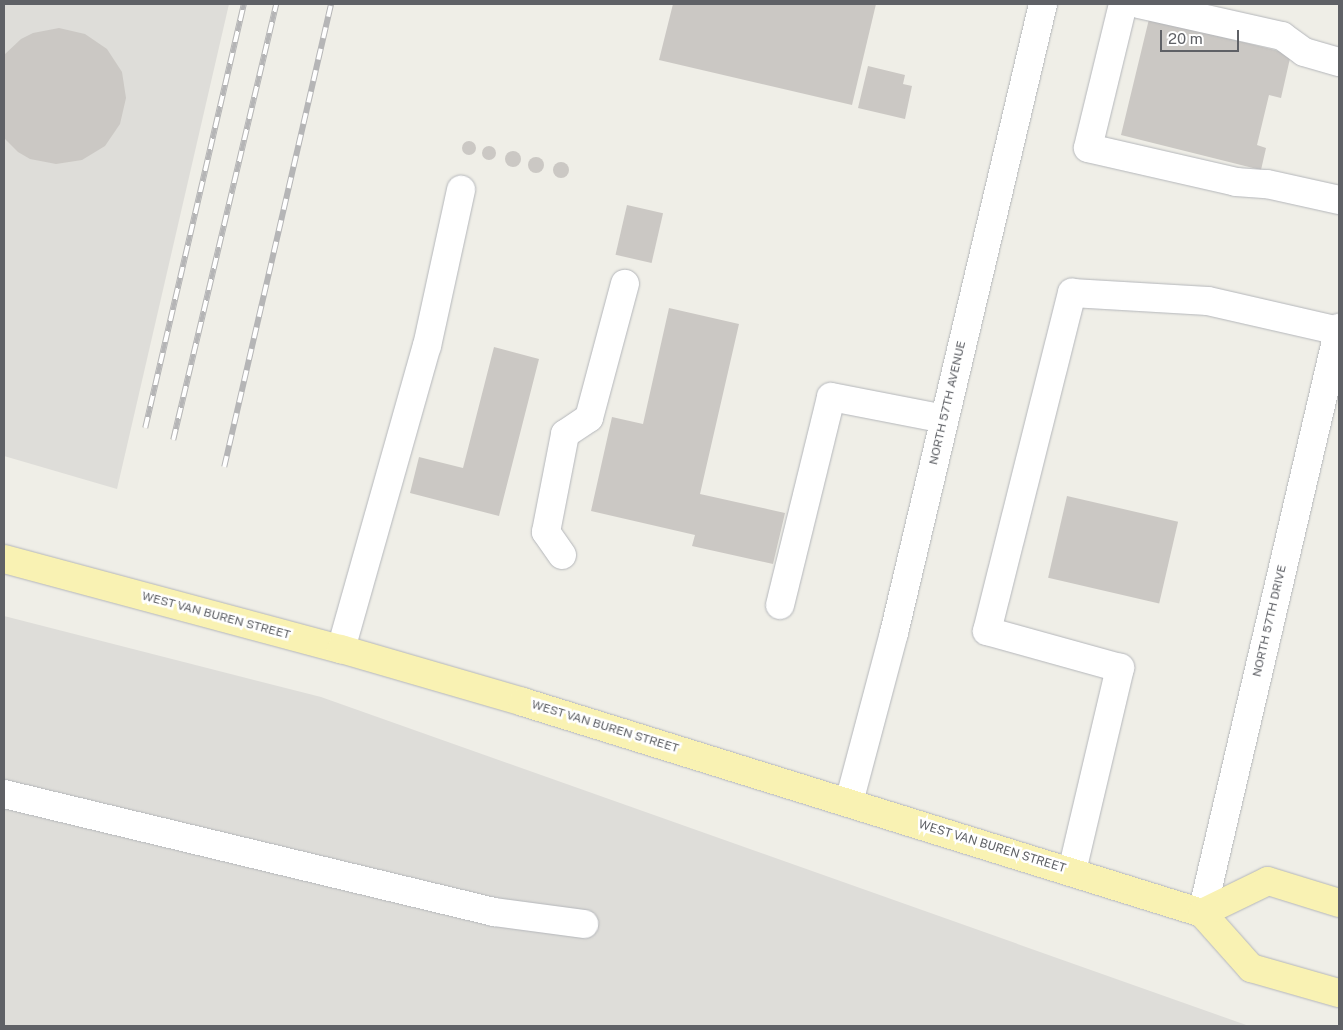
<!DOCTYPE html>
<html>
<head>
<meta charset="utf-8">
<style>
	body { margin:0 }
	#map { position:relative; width:1343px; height:1030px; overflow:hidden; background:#efeee7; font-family:"Public Sans",sans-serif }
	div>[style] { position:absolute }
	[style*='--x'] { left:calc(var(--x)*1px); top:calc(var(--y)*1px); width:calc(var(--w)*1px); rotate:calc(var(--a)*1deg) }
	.industrial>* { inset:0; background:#deddd9 }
	.building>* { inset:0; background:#cbc8c4; transform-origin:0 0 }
	.round { border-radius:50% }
	.roads { filter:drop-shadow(0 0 1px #b4b6ba) drop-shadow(0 0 1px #b4b6ba) }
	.minor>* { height:28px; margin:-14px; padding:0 14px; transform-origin:14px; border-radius:14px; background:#fff }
	.major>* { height:28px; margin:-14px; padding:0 14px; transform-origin:14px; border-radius:14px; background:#f9f2b3 }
	.rail>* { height:5.5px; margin-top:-2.75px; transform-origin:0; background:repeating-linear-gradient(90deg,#fff 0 11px,#b5b5b6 0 22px); box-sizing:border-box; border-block:1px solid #b5b5b6 }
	span { translate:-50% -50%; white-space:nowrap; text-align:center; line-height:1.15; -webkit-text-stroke:5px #fff; paint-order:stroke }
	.street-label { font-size:12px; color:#5f6166 }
	.frame { position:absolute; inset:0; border:5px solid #5f6166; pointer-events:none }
	.scale { position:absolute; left:1160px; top:30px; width:79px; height:22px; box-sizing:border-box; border:2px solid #5f6166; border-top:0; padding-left:6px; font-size:15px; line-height:18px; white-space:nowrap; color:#5f6166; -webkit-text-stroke:4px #fff; paint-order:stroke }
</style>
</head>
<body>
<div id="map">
	<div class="industrial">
		<i style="clip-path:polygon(4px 4px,229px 4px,117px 489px,4px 456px)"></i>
		<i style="clip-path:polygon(4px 616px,321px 697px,1249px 1026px,4px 1026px)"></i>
	</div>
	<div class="building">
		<i style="clip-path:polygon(673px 4px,876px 4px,852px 105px,659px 60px)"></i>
		<i style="clip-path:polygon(1149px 19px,1291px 54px,1281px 98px,1269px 95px,1257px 145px,1266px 148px,1261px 170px,1121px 135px)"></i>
		<i style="clip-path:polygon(59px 28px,85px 34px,107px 49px,122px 72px,126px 98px,120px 124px,105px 146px,82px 160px,56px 164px,30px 159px,18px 152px,4px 138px,4px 55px,21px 39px,33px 33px)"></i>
		<i style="clip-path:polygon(868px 66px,905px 75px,903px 84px,912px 86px,905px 119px,858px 108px)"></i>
		<i class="round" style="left:462px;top:141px;width:14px;height:14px"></i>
		<i class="round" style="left:482px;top:146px;width:14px;height:14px"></i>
		<i class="round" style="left:505px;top:151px;width:16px;height:16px"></i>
		<i class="round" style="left:528px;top:157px;width:16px;height:16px"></i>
		<i class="round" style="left:553px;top:162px;width:16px;height:16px"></i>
		<i style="left:627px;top:205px;width:37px;height:51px;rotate:13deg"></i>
		<i style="clip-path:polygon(669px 308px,739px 324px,700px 494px,785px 513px,773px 564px,692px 546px,695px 535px,591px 511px,612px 417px,643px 424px)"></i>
		<i style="clip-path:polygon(494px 347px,539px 359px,499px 516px,410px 493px,419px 457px,463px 468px)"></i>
		<i style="left:1067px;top:496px;width:114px;height:84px;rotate:13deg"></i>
	</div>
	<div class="roads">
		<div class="minor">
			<i style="--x:1123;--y:4;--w:148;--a:103.7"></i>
			<i style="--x:1088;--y:148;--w:152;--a:12.9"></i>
			<i style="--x:1236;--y:182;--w:31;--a:4"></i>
			<i style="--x:1267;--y:184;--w:74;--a:12.5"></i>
			<i style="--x:1139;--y:4;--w:147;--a:12.6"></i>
			<i style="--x:1282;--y:36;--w:27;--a:36"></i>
			<i style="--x:1304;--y:52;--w:36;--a:16"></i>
			<i style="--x:562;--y:555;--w:28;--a:-125"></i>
			<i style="--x:546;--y:532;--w:100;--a:-79"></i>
			<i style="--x:565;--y:434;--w:29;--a:-34"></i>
			<i style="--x:589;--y:418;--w:139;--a:-75"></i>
			<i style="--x:780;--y:605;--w:214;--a:-76.2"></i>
			<i style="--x:831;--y:397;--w:115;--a:11"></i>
			<i style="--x:341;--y:649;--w:315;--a:-74.2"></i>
			<i style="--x:427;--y:346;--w:160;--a:-77.7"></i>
			<i style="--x:4;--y:794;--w:504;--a:13.54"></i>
			<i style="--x:494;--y:912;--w:91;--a:7.6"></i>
			<i style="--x:849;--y:802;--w:175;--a:-75.1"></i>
			<i style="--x:894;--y:633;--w:646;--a:-76.67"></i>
			<i style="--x:1072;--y:871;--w:209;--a:-76.7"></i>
			<i style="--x:1120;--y:668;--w:138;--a:-164.5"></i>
			<i style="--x:987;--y:631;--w:349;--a:-75.9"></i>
			<i style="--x:1072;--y:293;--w:136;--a:3.4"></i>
			<i style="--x:1208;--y:301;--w:134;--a:12.9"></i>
			<i style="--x:1202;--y:913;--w:601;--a:-76.82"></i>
		</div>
		<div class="major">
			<i style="--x:4;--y:559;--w:349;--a:15"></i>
			<i style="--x:341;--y:649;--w:190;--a:16.2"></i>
			<i style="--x:523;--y:702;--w:711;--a:17.26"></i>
			<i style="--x:1202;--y:913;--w:74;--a:48.3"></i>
			<i style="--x:1251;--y:968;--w:91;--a:15.9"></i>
			<i style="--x:1202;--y:913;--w:73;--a:-25.9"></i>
			<i style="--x:1268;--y:881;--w:74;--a:17.2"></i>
		</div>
	</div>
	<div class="rail">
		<i style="--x:145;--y:428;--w:435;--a:-76.9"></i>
		<i style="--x:173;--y:440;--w:448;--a:-76.7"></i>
		<i style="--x:224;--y:467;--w:475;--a:-77"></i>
	</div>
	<div class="street-label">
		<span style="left:948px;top:403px;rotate:-77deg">NORTH 57TH AVENUE</span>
		<span style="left:216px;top:616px;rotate:15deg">WEST VAN BUREN STREET</span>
		<span style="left:1270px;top:621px;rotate:-77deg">NORTH 57TH DRIVE</span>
		<span style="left:605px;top:727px;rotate:17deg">WEST VAN BUREN STREET</span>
		<span style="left:992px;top:847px;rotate:17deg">WEST VAN BUREN STREET</span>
	</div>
	<div class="frame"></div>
	<div class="scale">20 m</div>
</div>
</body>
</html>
